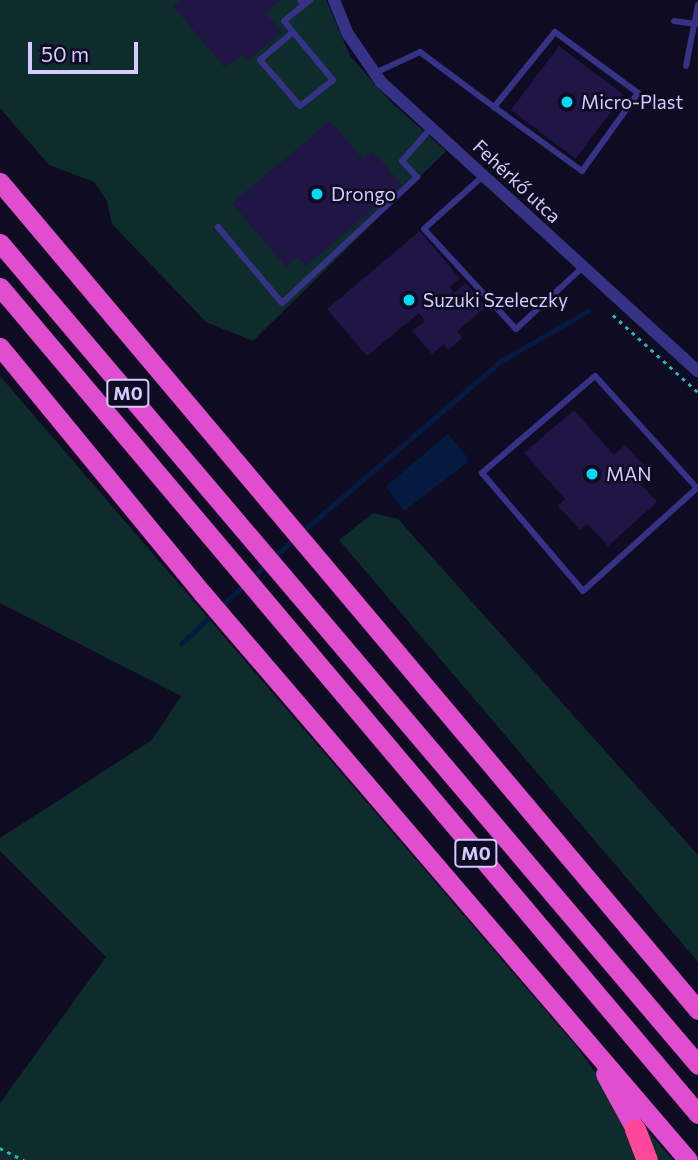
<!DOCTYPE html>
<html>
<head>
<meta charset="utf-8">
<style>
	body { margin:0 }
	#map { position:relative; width:698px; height:1160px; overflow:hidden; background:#0f0b22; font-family:Commissioner,sans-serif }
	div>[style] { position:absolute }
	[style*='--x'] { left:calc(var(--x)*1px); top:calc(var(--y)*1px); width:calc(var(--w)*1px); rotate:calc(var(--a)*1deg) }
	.green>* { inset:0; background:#0e2c2b }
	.water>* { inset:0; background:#051a41 }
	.stream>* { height:4.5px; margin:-2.25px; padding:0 2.25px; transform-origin:2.25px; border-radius:2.25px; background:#051a41 }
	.building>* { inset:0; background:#201544; transform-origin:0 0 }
	.path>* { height:2.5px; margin-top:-1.25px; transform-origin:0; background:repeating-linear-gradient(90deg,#23bcb5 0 3.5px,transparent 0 8.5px) }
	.service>* { height:6px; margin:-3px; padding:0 3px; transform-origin:3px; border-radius:3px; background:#363285 }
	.minor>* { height:12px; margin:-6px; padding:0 6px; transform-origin:6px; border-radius:6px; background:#363285 }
	.trunk>* { height:19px; margin:-9.5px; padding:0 9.5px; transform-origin:9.5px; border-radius:9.5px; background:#e04dce }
	.motorway>* { height:21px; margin:-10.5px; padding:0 10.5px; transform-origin:10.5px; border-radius:10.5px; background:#ff479c }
	.dots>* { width:19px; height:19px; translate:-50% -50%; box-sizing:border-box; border:4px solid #0f0b22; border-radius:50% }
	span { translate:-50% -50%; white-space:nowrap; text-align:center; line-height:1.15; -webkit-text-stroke:5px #0f0b22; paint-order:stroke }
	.shield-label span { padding:2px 5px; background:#0f0b22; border:2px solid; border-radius:5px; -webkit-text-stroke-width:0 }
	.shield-label { font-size:18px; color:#d2ccff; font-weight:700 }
	.poi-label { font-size:19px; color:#d2ccff }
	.left { translate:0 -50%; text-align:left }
	.street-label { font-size:19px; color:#d2ccff }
	.scale { position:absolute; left:28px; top:42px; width:110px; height:32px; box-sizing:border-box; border:4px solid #d2ccff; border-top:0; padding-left:9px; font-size:21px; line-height:24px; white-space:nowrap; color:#d2ccff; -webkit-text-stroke:5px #0f0b22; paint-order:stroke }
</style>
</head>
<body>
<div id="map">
	<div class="green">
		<i style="clip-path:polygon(0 0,326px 0,350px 56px,390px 101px,446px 151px,253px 341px,206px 322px,112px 224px,107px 201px,94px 182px,49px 165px,0 108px)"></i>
		<i style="clip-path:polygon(0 376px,577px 1047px,607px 1089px,642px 1160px,0 1160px,0 1103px,106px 957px,0 851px,0 838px,152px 740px,181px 696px,0 603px)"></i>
		<i style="clip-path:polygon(373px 513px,398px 519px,698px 855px,698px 962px,339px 540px)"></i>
		<i style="clip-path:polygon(644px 1127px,673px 1160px,658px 1160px)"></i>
	</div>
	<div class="water">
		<i style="clip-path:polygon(448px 434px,467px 457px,467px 463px,404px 511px,386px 486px)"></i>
	</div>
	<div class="stream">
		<i style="--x:302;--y:532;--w:262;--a:-40.7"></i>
		<i style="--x:501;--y:361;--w:100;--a:-29.9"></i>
		<i style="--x:273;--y:558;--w:30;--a:-42"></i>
		<i style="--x:253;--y:577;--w:19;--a:-43"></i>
		<i style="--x:222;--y:605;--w:30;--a:-42"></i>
		<i style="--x:181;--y:644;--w:44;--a:-43.2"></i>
	</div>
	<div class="building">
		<i style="clip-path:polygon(180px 0,281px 0,266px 13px,282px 32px,248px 60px,242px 54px,225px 68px,173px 6px)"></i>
		<i style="left:559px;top:46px;width:81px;height:80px;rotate:37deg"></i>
		<i style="clip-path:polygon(330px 121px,363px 159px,373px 151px,402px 185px,306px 266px,298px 257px,286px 267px,232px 203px)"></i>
		<i style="clip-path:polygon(420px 231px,460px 279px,450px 287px,454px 293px,466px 283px,486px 307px,457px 331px,462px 338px,448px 350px,444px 344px,432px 354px,412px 331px,425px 321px,419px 313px,367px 356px,327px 309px)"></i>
		<i style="clip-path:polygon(574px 410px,614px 455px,625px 445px,647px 469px,636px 479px,657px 502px,608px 546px,587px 524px,580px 530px,558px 506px,565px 499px,524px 453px)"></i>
	</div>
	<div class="path">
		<i style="--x:613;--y:315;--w:115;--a:42.2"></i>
		<i style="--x:0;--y:1148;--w:27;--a:27"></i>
	</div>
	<div class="service">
		<i style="--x:300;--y:0;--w:6;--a:51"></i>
		<i style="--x:304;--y:5;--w:8;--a:-40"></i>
		<i style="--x:674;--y:21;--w:22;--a:8"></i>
		<i style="--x:293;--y:32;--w:43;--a:139.7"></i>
		<i style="--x:260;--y:60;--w:61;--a:49"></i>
		<i style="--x:300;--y:106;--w:42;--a:-38.2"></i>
		<i style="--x:333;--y:80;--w:62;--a:-129.8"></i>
		<i style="--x:293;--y:32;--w:14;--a:-129"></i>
		<i style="--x:284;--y:21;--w:26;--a:-39"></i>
		<i style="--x:686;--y:66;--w:62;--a:-78.9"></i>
		<i style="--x:375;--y:73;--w:50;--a:-25"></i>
		<i style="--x:420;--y:52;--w:92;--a:36.6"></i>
		<i style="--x:494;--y:107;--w:109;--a:36"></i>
		<i style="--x:582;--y:171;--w:96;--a:-54.3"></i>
		<i style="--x:638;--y:93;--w:103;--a:-143.7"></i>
		<i style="--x:555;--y:32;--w:97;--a:129.1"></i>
		<i style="--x:483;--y:176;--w:79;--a:138.1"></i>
		<i style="--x:424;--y:229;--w:136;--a:47.4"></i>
		<i style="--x:516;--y:329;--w:91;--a:-42.8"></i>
		<i style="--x:218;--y:227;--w:99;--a:49.9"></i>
		<i style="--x:282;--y:303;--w:185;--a:-43"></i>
		<i style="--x:417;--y:177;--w:22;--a:-133"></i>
		<i style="--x:402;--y:161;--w:44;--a:-48.7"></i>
		<i style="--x:697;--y:488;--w:151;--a:-132.3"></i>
		<i style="--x:595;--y:376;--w:149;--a:139.4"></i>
		<i style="--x:482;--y:473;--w:155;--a:49.4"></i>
		<i style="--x:583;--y:591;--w:154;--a:-42.1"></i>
		<i style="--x:697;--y:488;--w:1;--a:0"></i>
	</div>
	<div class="minor">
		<i style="--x:334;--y:0;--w:37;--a:68"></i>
		<i style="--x:348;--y:34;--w:58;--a:55.5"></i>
		<i style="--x:381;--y:82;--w:429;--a:42.4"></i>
	</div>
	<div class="trunk">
		<i style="--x:0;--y:182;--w:1083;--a:49.87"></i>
		<i style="--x:0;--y:243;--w:1078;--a:49.66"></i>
		<i style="--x:0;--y:287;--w:1082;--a:49.84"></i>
		<i style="--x:0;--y:347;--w:320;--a:50.6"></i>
		<i style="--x:203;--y:594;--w:745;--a:49.41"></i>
		<i style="--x:605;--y:1074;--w:63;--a:61.4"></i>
	</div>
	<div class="motorway">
		<i style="--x:635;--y:1129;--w:33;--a:69"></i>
	</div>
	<div class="dots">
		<i style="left:567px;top:102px;background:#00daf7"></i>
		<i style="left:317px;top:194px;background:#00daf7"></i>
		<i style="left:409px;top:300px;background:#00daf7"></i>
		<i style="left:592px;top:474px;background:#00daf7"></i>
	</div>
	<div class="shield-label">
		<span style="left:128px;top:393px">M0</span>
		<span style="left:476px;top:853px">M0</span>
	</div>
	<div class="poi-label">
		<span class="left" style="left:581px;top:102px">Micro-Plast</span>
		<span class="left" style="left:331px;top:194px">Drongo</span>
		<span class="left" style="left:423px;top:300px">Suzuki Szeleczky</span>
		<span class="left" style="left:606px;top:474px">MAN</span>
	</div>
	<div class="street-label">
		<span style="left:517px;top:181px;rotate:43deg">Fehérkő utca</span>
	</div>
	<div class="scale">50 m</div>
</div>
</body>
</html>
